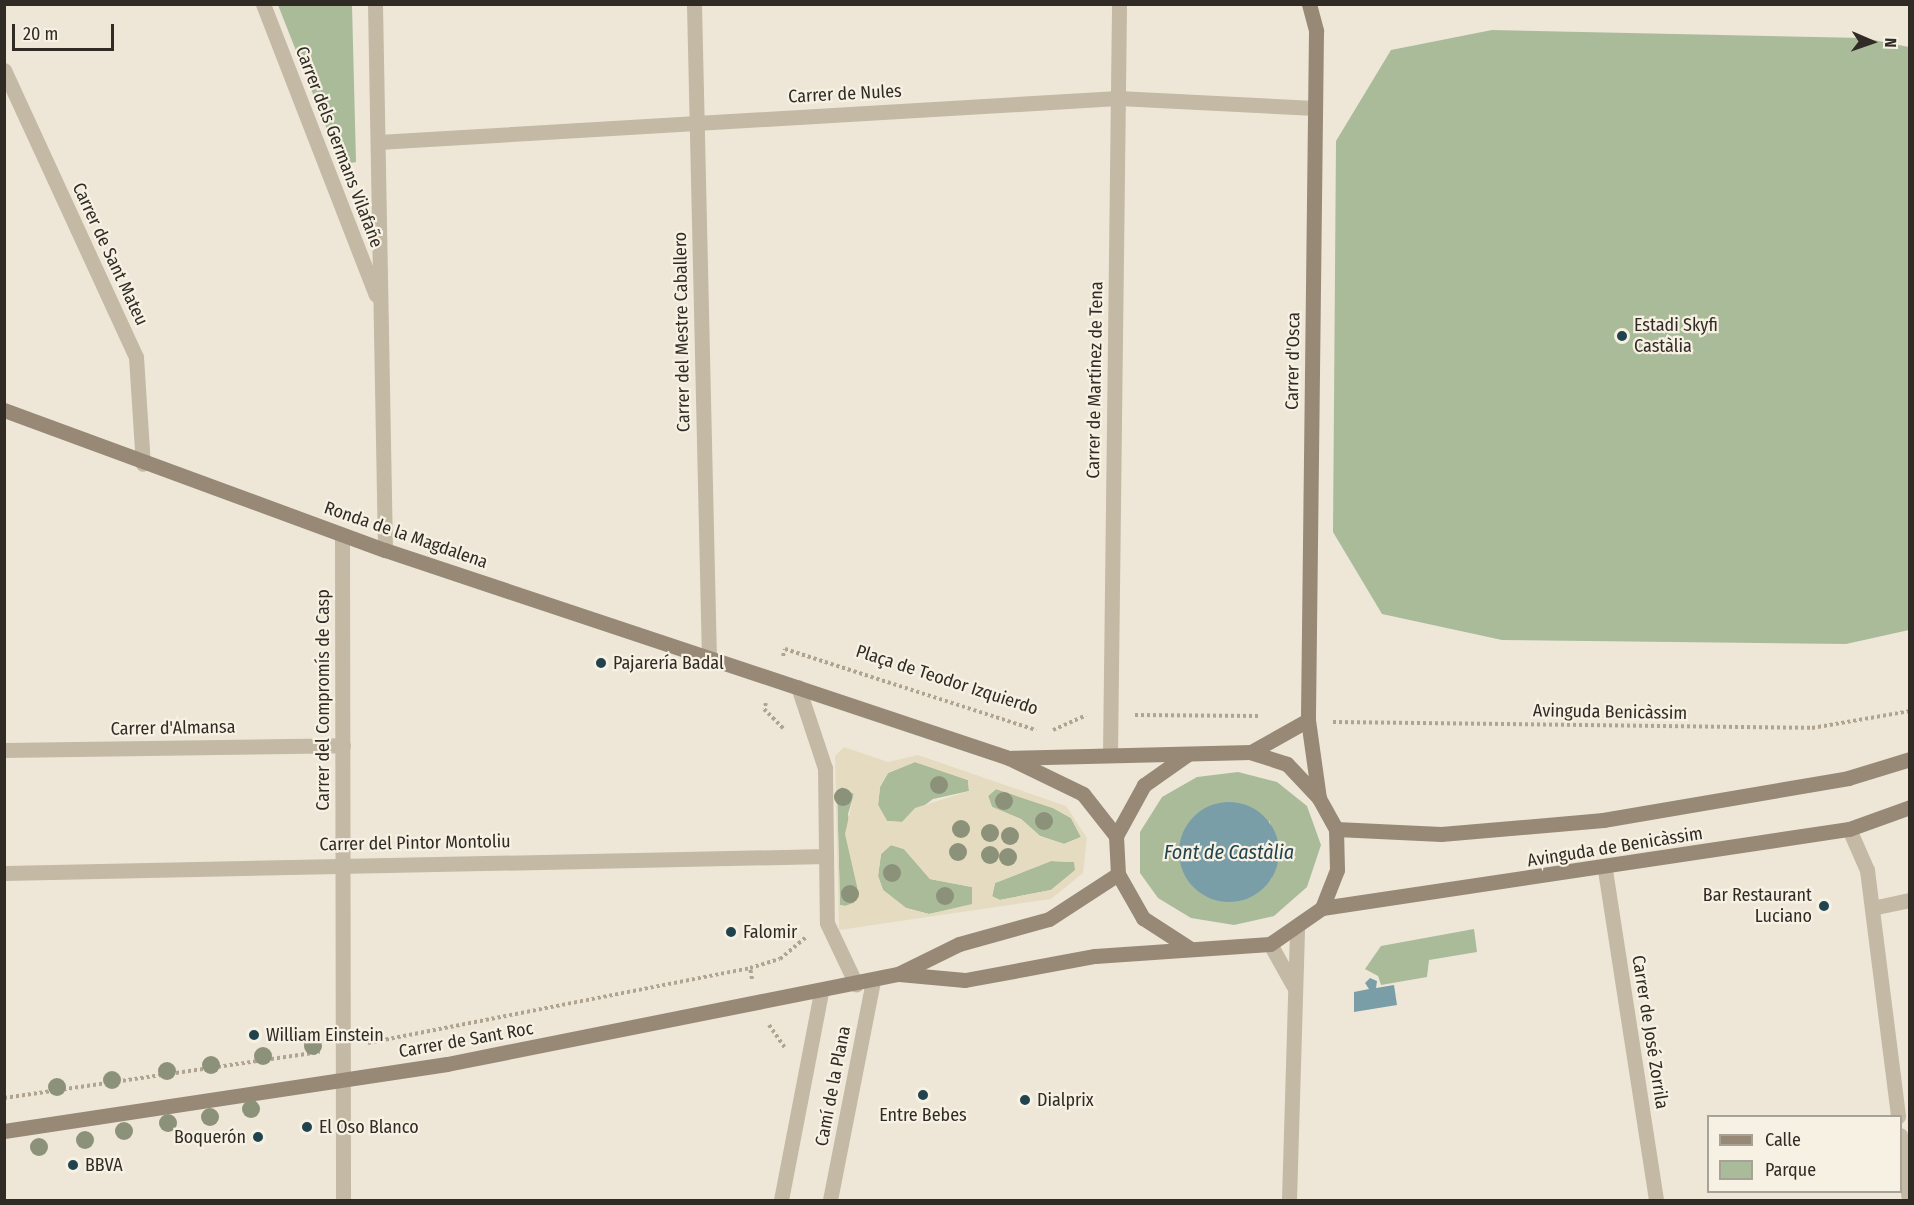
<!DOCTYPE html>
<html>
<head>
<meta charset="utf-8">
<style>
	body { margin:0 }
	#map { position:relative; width:1914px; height:1205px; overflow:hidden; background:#eee7d8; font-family:"Fira Sans Condensed",sans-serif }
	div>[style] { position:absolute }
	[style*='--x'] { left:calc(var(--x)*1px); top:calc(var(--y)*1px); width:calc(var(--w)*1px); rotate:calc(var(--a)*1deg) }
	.green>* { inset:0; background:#aabb9a }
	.plaza>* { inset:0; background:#e5dbc0 }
	.water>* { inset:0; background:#7a9ea8 }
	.round { border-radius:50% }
	.path>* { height:4px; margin-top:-2px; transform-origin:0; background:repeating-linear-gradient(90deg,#b0a390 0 3px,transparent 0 6px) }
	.street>* { height:15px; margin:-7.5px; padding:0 7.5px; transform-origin:7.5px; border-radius:7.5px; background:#c4b9a5 }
	.secondary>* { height:15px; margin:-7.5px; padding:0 7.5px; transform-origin:7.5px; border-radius:7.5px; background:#988977 }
	.trees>* { width:18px; height:18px; margin:-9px; border-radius:50%; background:#8c9279 }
	.dots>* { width:16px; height:16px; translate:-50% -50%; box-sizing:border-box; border:3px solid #f6f1e3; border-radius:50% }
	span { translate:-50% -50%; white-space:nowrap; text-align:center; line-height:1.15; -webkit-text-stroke:4.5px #f6f1e3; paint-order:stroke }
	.street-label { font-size:18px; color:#312b26 }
	.poi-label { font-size:18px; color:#312b26 }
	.left { translate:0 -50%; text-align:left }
	.right { translate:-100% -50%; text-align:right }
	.water-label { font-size:20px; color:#20434e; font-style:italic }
	.frame { position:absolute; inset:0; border:6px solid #312b26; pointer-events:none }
	.legend { position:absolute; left:1707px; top:1115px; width:195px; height:78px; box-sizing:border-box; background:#f6f1e3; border:2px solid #a7a297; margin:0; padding:8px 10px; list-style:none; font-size:18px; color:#312b26 }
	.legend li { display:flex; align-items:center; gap:12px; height:30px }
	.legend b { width:30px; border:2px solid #a7a297 }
	.north { position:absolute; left:1842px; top:12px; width:60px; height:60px; -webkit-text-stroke:4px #f6f1e3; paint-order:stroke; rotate:92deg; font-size:16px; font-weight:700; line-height:24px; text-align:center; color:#312b26 }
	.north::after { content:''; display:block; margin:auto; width:21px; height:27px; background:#312b26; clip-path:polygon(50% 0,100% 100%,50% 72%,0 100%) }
	.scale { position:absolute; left:12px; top:24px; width:102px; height:27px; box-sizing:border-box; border:3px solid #312b26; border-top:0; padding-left:8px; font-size:18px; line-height:21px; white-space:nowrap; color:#312b26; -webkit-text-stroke:4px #f6f1e3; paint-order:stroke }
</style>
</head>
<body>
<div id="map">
	<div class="green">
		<i style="clip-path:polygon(278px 5px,352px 5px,356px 162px,341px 165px)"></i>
		<i style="clip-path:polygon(1492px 30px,1864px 38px,1909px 47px,1909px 630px,1846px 644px,1502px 640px,1382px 614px,1333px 532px,1336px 141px,1391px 50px)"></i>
		<i style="clip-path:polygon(915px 762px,968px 780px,969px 791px,933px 799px,902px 822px,887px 821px,878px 805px,880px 787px,888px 773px)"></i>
		<i style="clip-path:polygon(evenodd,1238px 772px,1277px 782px,1307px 806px,1321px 845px,1307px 887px,1274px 916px,1234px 925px,1191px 918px,1158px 898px,1140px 873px,1140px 832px,1162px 797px,1197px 777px,1238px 772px,1269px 820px,1280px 850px,1271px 880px,1269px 820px)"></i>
		<i style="clip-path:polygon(842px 787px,854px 794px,848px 814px,858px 891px,854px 903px,845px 906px,840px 905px,837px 790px)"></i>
		<i style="clip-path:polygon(996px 789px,1053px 808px,1071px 818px,1081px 837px,1064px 844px,1040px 836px,1021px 819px,992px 807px,988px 796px)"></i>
		<i style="clip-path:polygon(891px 845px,904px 849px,930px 879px,972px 887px,972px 905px,929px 914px,906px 908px,883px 890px,878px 876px,881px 854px)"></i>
		<i style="clip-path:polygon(1051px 861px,1074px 862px,1076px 870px,1051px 890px,1000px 900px,992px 897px,995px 883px)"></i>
		<i style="clip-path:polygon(1474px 929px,1477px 952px,1429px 960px,1427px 977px,1381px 985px,1378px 976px,1365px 969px,1381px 946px)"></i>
	</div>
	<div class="plaza">
		<i style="clip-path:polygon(evenodd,844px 747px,888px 762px,918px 755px,1066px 806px,1087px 838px,1083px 873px,1051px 899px,839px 930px,835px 756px,844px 747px,915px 762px,968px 780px,969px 791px,915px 808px,902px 822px,887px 821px,878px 805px,880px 787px,888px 773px,915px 762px,844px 747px,842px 787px,854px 794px,845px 834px,858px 891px,854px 903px,845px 906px,840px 905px,837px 790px,842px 787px,844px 747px,996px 789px,1053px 808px,1071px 818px,1081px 837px,1064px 844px,1040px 836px,1021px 819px,992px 807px,988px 796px,996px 789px,844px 747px,891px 845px,904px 849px,930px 879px,972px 887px,972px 904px,929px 914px,906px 908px,883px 890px,878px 876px,881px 854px,891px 845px,844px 747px,1051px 861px,1074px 862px,1075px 870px,1051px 890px,1000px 900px,992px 896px,995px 883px,1051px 861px)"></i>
	</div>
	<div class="water">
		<i class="round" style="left:1179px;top:802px;width:100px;height:100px"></i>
		<i style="clip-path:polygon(1370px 978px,1377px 981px,1376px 988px,1394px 985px,1397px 1005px,1354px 1012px,1354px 992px,1369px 989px,1365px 983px)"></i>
	</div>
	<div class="path">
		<i style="--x:783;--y:656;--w:7;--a:-74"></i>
		<i style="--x:785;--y:649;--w:264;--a:17.9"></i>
		<i style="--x:766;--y:703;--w:6;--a:108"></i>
		<i style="--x:764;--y:709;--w:28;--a:45"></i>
		<i style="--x:1135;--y:715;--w:125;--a:0.5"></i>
		<i style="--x:1333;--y:722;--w:479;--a:0.7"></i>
		<i style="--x:1812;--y:728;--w:99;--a:-9.8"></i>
		<i style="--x:1053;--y:730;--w:36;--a:-24"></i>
		<i style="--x:752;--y:979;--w:11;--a:-100"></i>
		<i style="--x:750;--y:968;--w:31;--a:-17"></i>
		<i style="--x:780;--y:959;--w:34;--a:-40"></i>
		<i style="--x:769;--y:1025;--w:28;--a:55"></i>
		<i style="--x:368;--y:1043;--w:389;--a:-11.1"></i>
		<i style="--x:4;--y:1098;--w:319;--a:-8.3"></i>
	</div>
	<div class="street">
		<i style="--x:263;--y:4;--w:312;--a:68.8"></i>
		<i style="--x:375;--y:4;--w:546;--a:88.95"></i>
		<i style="--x:694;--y:4;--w:654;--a:88.69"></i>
		<i style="--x:4;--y:70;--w:316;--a:65.3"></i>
		<i style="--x:136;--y:357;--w:107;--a:86.3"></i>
		<i style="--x:378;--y:142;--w:741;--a:-3.4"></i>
		<i style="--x:1118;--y:98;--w:197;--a:2.9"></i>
		<i style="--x:342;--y:535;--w:665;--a:89.91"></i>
		<i style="--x:798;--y:687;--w:85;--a:71.6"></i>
		<i style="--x:825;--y:768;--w:155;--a:89.3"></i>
		<i style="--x:827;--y:923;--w:68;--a:64.6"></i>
		<i style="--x:4;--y:750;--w:339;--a:-0.8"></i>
		<i style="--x:1110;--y:755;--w:751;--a:-89.31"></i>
		<i style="--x:1849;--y:829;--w:45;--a:66.3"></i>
		<i style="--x:1867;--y:870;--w:248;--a:82.8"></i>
		<i style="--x:1605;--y:870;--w:334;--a:81.2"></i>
		<i style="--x:4;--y:873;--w:822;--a:-1.18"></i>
		<i style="--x:1872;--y:908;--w:39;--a:-12"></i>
		<i style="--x:1270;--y:944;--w:47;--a:60.7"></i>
		<i style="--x:1900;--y:1135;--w:66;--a:82.1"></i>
		<i style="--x:781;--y:1200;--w:212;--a:-79.1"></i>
		<i style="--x:830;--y:1200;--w:224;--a:-78.9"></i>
		<i style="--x:1289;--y:1200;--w:270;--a:-88.3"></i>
	</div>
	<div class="secondary">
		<i style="--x:1309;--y:4;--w:28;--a:75"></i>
		<i style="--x:1316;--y:31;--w:689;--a:90.67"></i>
		<i style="--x:1308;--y:720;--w:79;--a:82"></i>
		<i style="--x:4;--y:410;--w:406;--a:20.2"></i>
		<i style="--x:385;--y:550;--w:658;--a:18.43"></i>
		<i style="--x:1009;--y:758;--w:82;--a:25.9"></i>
		<i style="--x:1083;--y:794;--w:53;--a:51.8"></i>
		<i style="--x:1251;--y:752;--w:65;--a:-29.3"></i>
		<i style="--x:1188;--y:754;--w:54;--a:144.8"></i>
		<i style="--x:1144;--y:785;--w:58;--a:118.8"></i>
		<i style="--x:1116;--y:836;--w:38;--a:87"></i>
		<i style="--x:1118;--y:874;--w:51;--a:60.4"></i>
		<i style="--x:1143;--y:918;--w:57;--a:32.9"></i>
		<i style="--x:1336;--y:829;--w:105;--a:2.7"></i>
		<i style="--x:1441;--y:834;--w:163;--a:-4.9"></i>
		<i style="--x:1603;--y:820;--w:249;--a:-9.7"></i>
		<i style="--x:1848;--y:778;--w:65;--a:-17"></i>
		<i style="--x:1322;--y:908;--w:533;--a:-8.53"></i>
		<i style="--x:1849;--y:829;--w:65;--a:-19.8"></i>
		<i style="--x:899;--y:974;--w:66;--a:5.2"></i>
		<i style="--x:965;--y:980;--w:132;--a:-10.5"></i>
		<i style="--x:1095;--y:956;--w:175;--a:-3.9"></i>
		<i style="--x:1270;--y:944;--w:63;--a:-34.7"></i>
		<i style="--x:1322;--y:908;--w:41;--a:-68.5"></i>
		<i style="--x:1337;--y:870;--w:41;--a:-91.4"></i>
		<i style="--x:1336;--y:829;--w:35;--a:-119"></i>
		<i style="--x:1319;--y:798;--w:47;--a:-133.3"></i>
		<i style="--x:1287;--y:764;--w:38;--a:-162"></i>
		<i style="--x:1251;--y:752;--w:239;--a:178.6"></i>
		<i style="--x:4;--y:1131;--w:448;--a:-8.6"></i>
		<i style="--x:447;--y:1064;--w:460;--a:-11.3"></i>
		<i style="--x:898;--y:974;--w:68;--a:-26.2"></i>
		<i style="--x:959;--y:944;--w:93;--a:-15.5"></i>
		<i style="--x:1049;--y:919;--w:82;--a:-33.1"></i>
	</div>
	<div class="trees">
		<i style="left:939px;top:785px"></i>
		<i style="left:843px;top:797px"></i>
		<i style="left:1004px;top:801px"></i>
		<i style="left:1044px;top:821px"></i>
		<i style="left:961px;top:829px"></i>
		<i style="left:990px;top:833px"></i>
		<i style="left:1010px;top:836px"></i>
		<i style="left:958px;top:852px"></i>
		<i style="left:990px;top:855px"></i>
		<i style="left:1008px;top:857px"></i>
		<i style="left:892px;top:873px"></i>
		<i style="left:850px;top:894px"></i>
		<i style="left:945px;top:896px"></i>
		<i style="left:313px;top:1046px"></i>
		<i style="left:263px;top:1056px"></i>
		<i style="left:211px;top:1065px"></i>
		<i style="left:167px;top:1071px"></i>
		<i style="left:112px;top:1080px"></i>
		<i style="left:57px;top:1087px"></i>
		<i style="left:251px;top:1109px"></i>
		<i style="left:210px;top:1117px"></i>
		<i style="left:168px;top:1123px"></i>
		<i style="left:124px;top:1131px"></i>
		<i style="left:85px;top:1140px"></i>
		<i style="left:39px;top:1147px"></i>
	</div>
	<div class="dots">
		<i style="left:1622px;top:336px;background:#20434e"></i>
		<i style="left:601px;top:663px;background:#20434e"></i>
		<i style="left:1824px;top:906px;background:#20434e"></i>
		<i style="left:731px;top:932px;background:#20434e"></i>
		<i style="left:254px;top:1035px;background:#20434e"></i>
		<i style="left:923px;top:1095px;background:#20434e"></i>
		<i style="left:1025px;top:1100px;background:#20434e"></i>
		<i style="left:307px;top:1127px;background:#20434e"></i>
		<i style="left:258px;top:1137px;background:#20434e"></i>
		<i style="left:73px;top:1165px;background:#20434e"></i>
	</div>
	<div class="street-label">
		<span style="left:845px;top:94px;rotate:-3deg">Carrer de Nules</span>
		<span style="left:339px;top:147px;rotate:69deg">Carrer dels Germans Vilafañe</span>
		<span style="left:110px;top:254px;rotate:65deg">Carrer de Sant Mateu</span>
		<span style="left:682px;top:332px;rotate:-91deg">Carrer del Mestre Caballero</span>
		<span style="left:1293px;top:361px;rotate:-89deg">Carrer d'Osca</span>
		<span style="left:1095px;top:380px;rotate:-89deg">Carrer de Martínez de Tena</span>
		<span style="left:406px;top:535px;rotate:19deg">Ronda de la Magdalena</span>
		<span style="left:947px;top:680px;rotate:18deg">Plaça de Teodor Izquierdo</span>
		<span style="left:323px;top:700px;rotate:-90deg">Carrer del Compromís de Casp</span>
		<span style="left:1610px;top:712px;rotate:1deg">Avinguda Benicàssim</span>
		<span style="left:173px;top:728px;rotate:-1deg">Carrer d'Almansa</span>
		<span style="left:415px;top:843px;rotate:-1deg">Carrer del Pintor Montoliu</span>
		<span style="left:1615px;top:847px;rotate:-9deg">Avinguda de Benicàssim</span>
		<span style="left:1650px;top:1032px;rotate:81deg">Carrer de José Zorrila</span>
		<span style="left:466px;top:1040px;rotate:-10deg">Carrer de Sant Roc</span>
		<span style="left:833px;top:1086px;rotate:-79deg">Camí de la Plana</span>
	</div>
	<div class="poi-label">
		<span class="left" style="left:1634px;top:336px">Estadi Skyfi<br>Castàlia</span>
		<span class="left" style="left:613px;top:663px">Pajarería Badal</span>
		<span class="right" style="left:1812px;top:906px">Bar Restaurant<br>Luciano</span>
		<span class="left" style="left:743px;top:932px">Falomir</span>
		<span class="left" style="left:266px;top:1035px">William Einstein</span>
		<span class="left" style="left:1037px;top:1100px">Dialprix</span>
		<span style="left:923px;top:1115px">Entre Bebes</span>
		<span class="left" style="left:319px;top:1127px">El Oso Blanco</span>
		<span class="right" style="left:246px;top:1137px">Boquerón</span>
		<span class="left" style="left:85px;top:1165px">BBVA</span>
	</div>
	<div class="water-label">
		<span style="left:1229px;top:852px">Font de Castàlia</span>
	</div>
	<div class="frame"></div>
	<ul class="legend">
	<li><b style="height:8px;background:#988977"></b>Calle</li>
	<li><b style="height:16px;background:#aabb9a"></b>Parque</li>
	</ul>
	<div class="north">N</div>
	<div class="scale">20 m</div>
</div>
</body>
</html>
